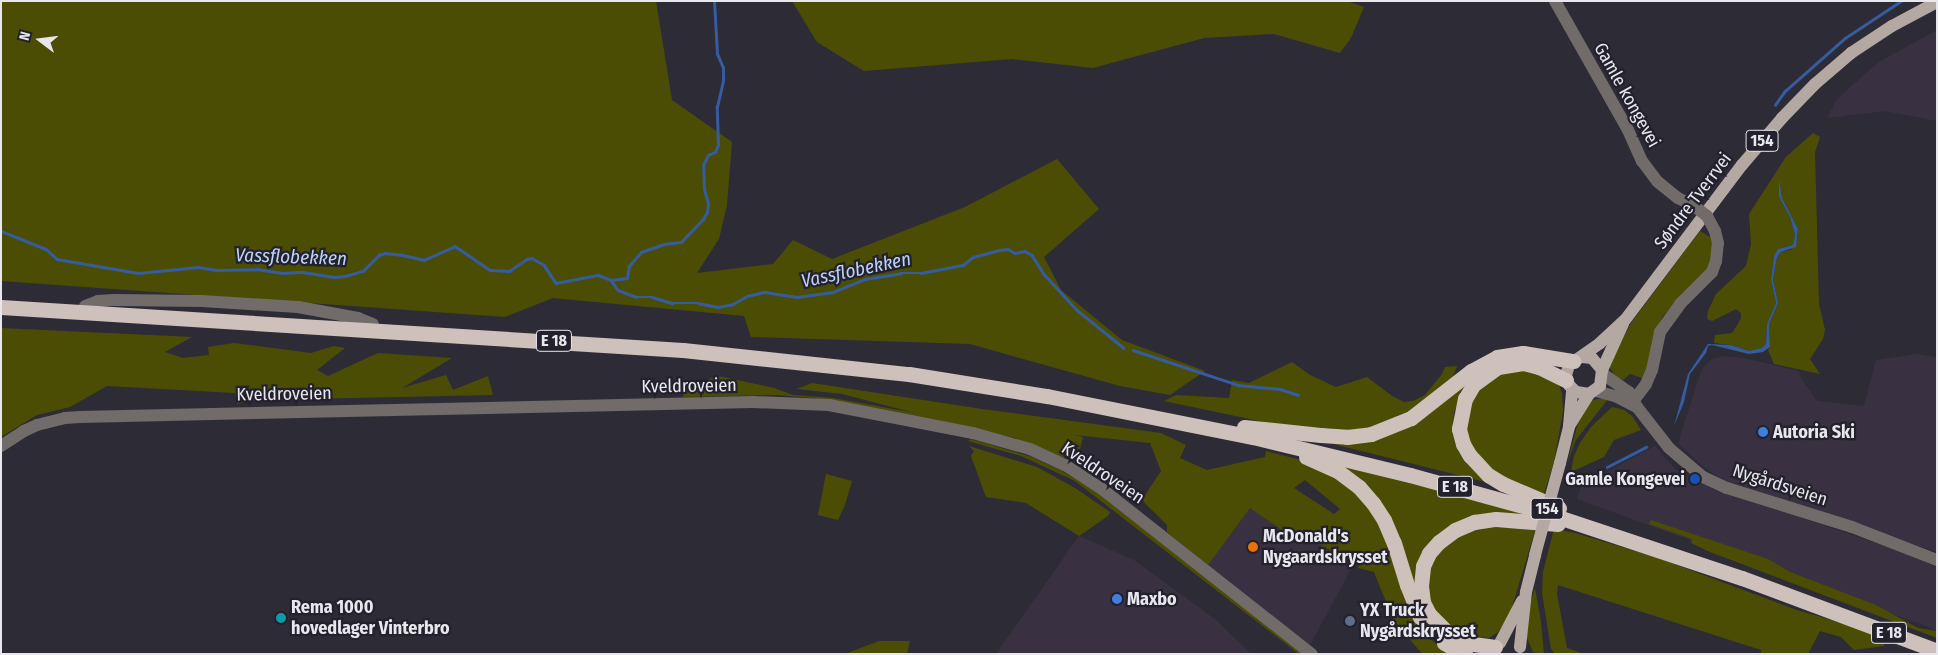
<!DOCTYPE html>
<html>
<head>
<meta charset="utf-8">
<style>
	body { margin:0 }
	#map { position:relative; width:1938px; height:655px; overflow:hidden; background:#2d2c36; font-family:"Fira Sans Condensed",sans-serif }
	div>[style] { position:absolute }
	[style*='--x'] { left:calc(var(--x)*1px); top:calc(var(--y)*1px); width:calc(var(--w)*1px); rotate:calc(var(--a)*1deg) }
	.commercial>* { inset:0; background:#393141 }
	.green>* { inset:0; background:#4c4d05 }
	.water>* { inset:0; background:#365ca0 }
	.stream>* { height:2.5px; margin:-1.25px; padding:0 1.25px; transform-origin:1.25px; border-radius:1.25px; background:#365ca0 }
	.minor>* { height:12px; margin:-6px; padding:0 6px; transform-origin:6px; border-radius:6px; background:#716b69 }
	.major>* { height:12px; margin:-6px; padding:0 6px; transform-origin:6px; border-radius:6px; background:#b4a8a3 }
	.highway>* { height:15px; margin:-7.5px; padding:0 7.5px; transform-origin:7.5px; border-radius:7.5px; background:#cec0ba }
	.minor-bridge>* { height:12px; margin:-6px; padding:0 6px; transform-origin:6px; border-radius:6px; background:#716b69 }
	.major-bridge>* { height:12px; margin:-6px; padding:0 6px; transform-origin:6px; border-radius:6px; background:#b4a8a3 }
	.dots>* { width:14px; height:14px; translate:-50% -50%; box-sizing:border-box; border:2px solid #23222c; border-radius:50% }
	span { translate:-50% -50%; white-space:nowrap; text-align:center; line-height:1.15; -webkit-text-stroke:4.5px #23222c; paint-order:stroke }
	.shield-label span { padding:1px 4px; background:#23222c; border:1px solid; border-radius:4px; -webkit-text-stroke-width:0 }
	.shield-label { font-size:16px; color:#e8e7ee; font-weight:700 }
	.street-label { font-size:18px; color:#e8e7ee }
	.poi-label { font-size:18px; color:#e8e7ee; font-weight:700 }
	.left { translate:0 -50%; text-align:left }
	.right { translate:-100% -50%; text-align:right }
	.water-label { font-size:19px; color:#bcd3f9; font-style:italic }
	.frame { position:absolute; inset:0; border:2px solid #e8e7ee; pointer-events:none }
	.north { position:absolute; left:15px; top:15px; width:50px; height:50px; -webkit-text-stroke:4px #23222c; paint-order:stroke; rotate:285deg; font-size:14px; font-weight:700; line-height:20px; text-align:center; color:#e8e7ee }
	.north::after { content:''; display:block; margin:auto; width:18px; height:22px; background:#e8e7ee; clip-path:polygon(50% 0,100% 100%,50% 72%,0 100%) }
</style>
</head>
<body>
<div id="map">
	<div class="commercial">
		<i style="clip-path:polygon(1937px 30px,1937px 121px,1885px 111px,1827px 118px,1837px 99px,1879px 62px)"></i>
		<i style="clip-path:polygon(1917px 354px,1937px 357px,1937px 552px,1727px 481px,1715px 475px,1698px 462px,1678px 443px,1700px 374px,1704px 366px,1713px 359px,1723px 356px,1744px 358px,1798px 371px,1802px 380px,1817px 401px,1864px 406px,1876px 360px)"></i>
		<i style="clip-path:polygon(1655px 446px,1675px 469px,1719px 492px,1796px 516px,1890px 548px,1937px 567px,1937px 630px,1577px 499px,1581px 486px)"></i>
		<i style="clip-path:polygon(1250px 507px,1357px 558px,1310px 645px,1208px 565px)"></i>
		<i style="clip-path:polygon(1079px 536px,1134px 560px,1216px 620px,1251px 654px,996px 654px)"></i>
	</div>
	<div class="green">
		<i style="clip-path:polygon(1px 1px,656px 1px,672px 100px,732px 142px,727px 205px,719px 239px,697px 273px,773px 264px,793px 240px,832px 259px,965px 207px,1057px 159px,1099px 209px,1044px 257px,1061px 290px,1122px 340px,1205px 371px,1170px 395px,1120px 386px,970px 344px,751px 337px,744px 316px,553px 298px,505px 317px,1px 281px)"></i>
		<i style="clip-path:polygon(792px 1px,1347px 1px,1364px 7px,1351px 38px,1340px 53px,1274px 34px,1204px 38px,1093px 68px,1012px 59px,864px 71px,817px 42px)"></i>
		<i style="clip-path:polygon(1813px 133px,1820px 137px,1815px 152px,1819px 304px,1825px 330px,1823px 339px,1810px 359px,1820px 374px,1774px 364px,1768px 350px,1770px 347px,1769px 324px,1778px 303px,1773px 279px,1777px 257px,1781px 252px,1791px 250px,1797px 241px,1798px 229px,1782px 198px,1779px 177px,1779px 197px,1790px 217px,1795px 235px,1793px 245px,1781px 248px,1774px 256px,1771px 279px,1776px 303px,1767px 324px,1766px 345px,1762px 348px,1749px 351px,1731px 345px,1714px 343px,1715px 335px,1732px 333px,1736px 327px,1741px 318px,1741px 313px,1736px 309px,1712px 321px,1707px 319px,1708px 311px,1716px 294px,1746px 266px,1751px 244px,1749px 214px,1786px 157px)"></i>
		<i style="clip-path:polygon(1700px 231px,1713px 239px,1715px 247px,1706px 273px,1663px 316px,1653px 336px,1647px 371px,1642px 378px,1630px 374px,1623px 380px,1615px 376px,1609px 366px,1631px 323px)"></i>
		<i style="clip-path:polygon(1px 328px,192px 337px,165px 352px,183px 358px,209px 355px,208px 347px,234px 343px,311px 353px,334px 346px,345px 348px,317px 370px,328px 376px,378px 353px,452px 358px,402px 388px,446px 375px,453px 390px,488px 376px,493px 395px,258px 400px,237px 404px,235px 393px,107px 386px,70px 407px,37px 415px,1px 437px)"></i>
		<i style="clip-path:polygon(1292px 362px,1310px 375px,1336px 387px,1367px 377px,1392px 396px,1404px 402px,1413px 401px,1425px 395px,1442px 374px,1445px 367px,1457px 366px,1452px 380px,1420px 406px,1363px 431px,1273px 424px,1164px 401px,1176px 395px,1229px 398px,1232px 380px,1249px 383px)"></i>
		<i style="clip-path:polygon(1522px 368px,1558px 383px,1562px 393px,1563px 411px,1554px 462px,1544px 494px,1500px 477px,1474px 453px,1466px 431px,1473px 393px,1494px 375px)"></i>
		<i style="clip-path:polygon(evenodd,718px 376px,774px 388px,793px 395px,833px 398px,915px 413px,842px 394px,797px 389px,812px 383px,982px 409px,1161px 433px,1186px 445px,1180px 458px,1207px 470px,1265px 457px,1266px 451px,1301px 460px,1339px 479px,1364px 501px,1386px 535px,1408px 607px,1418px 628px,1428px 638px,1452px 654px,1423px 654px,1418px 649px,1393px 619px,1374px 572px,1358px 568px,1359px 564px,1309px 539px,1289px 539px,1279px 528px,1250px 508px,1208px 565px,1167px 532px,1167px 525px,1142px 500px,1161px 471px,1150px 443px,1075px 435px,1083px 437px,1080px 449px,1066px 452px,1063px 459px,1015px 438px,814px 398px,777px 395px,683px 397px,685px 387px,718px 376px,1305px 480px,1340px 509px,1334px 514px,1294px 488px,1305px 480px)"></i>
		<i style="clip-path:polygon(1469px 382px,1454px 412px,1453px 427px,1494px 484px,1317px 440px,1368px 439px)"></i>
		<i style="clip-path:polygon(1596px 399px,1608px 399px,1576px 440px,1567px 464px,1578px 423px,1591px 401px)"></i>
		<i style="clip-path:polygon(1612px 407px,1624px 410px,1632px 416px,1641px 430px,1614px 440px,1604px 457px,1571px 472px,1574px 456px,1580px 443px,1591px 427px)"></i>
		<i style="clip-path:polygon(971px 439px,1032px 457px,1062px 471px,1095px 491px,1304px 654px,1299px 654px,1075px 481px,1021px 456px,968px 441px)"></i>
		<i style="clip-path:polygon(969px 446px,1037px 467px,1075px 488px,1110px 512px,1108px 516px,1079px 536px,1026px 503px,986px 497px,971px 456px,974px 451px)"></i>
		<i style="clip-path:polygon(1335px 461px,1538px 515px,1451px 527px,1416px 590px,1395px 536px)"></i>
		<i style="clip-path:polygon(826px 474px,852px 481px,845px 505px,838px 520px,818px 515px)"></i>
		<i style="clip-path:polygon(1651px 520px,1768px 559px,1790px 572px,1876px 605px,1918px 628px,1937px 631px,1937px 638px,1710px 552px,1691px 543px,1692px 539px,1649px 524px)"></i>
		<i style="clip-path:polygon(1537px 524px,1509px 617px,1498px 632px,1489px 638px,1462px 635px,1435px 616px,1426px 585px,1427px 570px,1438px 547px,1472px 526px)"></i>
		<i style="clip-path:polygon(1554px 529px,1575px 533px,1658px 558px,1797px 610px,1859px 628px,1886px 638px,1884px 646px,1854px 650px,1841px 637px,1820px 631px,1808px 654px,1761px 654px,1761px 650px,1558px 585px,1557px 594px,1567px 648px,1584px 654px,1555px 654px,1551px 649px,1542px 593px,1543px 572px)"></i>
		<i style="clip-path:polygon(1535px 588px,1541px 622px,1544px 654px,1533px 652px,1526px 636px,1528px 609px)"></i>
		<i style="clip-path:polygon(879px 641px,910px 641px,907px 654px,845px 654px)"></i>
	</div>
	<div class="water">
		<i style="clip-path:polygon(1779px 177px,1782px 198px,1798px 229px,1796px 247px,1781px 252px,1777px 257px,1773px 279px,1778px 303px,1769px 324px,1770px 347px,1763px 352px,1749px 354px,1712px 345px,1708px 346px,1706px 353px,1690px 374px,1684px 402px,1674px 426px,1688px 374px,1708px 344px,1731px 345px,1749px 351px,1762px 348px,1766px 344px,1767px 324px,1776px 303px,1771px 279px,1774px 256px,1778px 249px,1793px 245px,1795px 235px,1790px 217px,1779px 197px)"></i>
	</div>
	<div class="stream">
		<i style="--x:1775;--y:105;--w:16;--a:-55"></i>
		<i style="--x:1784;--y:92;--w:81;--a:-41.5"></i>
		<i style="--x:1845;--y:38;--w:67;--a:-33.5"></i>
		<i style="--x:1;--y:231;--w:48;--a:21.8"></i>
		<i style="--x:46;--y:249;--w:15;--a:42"></i>
		<i style="--x:57;--y:259;--w:82;--a:9.8"></i>
		<i style="--x:138;--y:273;--w:60;--a:-5.7"></i>
		<i style="--x:198;--y:267;--w:20;--a:9"></i>
		<i style="--x:218;--y:270;--w:39;--a:-1"></i>
		<i style="--x:257;--y:269;--w:24;--a:9"></i>
		<i style="--x:281;--y:273;--w:22;--a:-3"></i>
		<i style="--x:303;--y:272;--w:31;--a:9"></i>
		<i style="--x:334;--y:277;--w:11;--a:-5"></i>
		<i style="--x:345;--y:276;--w:19;--a:-16"></i>
		<i style="--x:363;--y:271;--w:23;--a:-45"></i>
		<i style="--x:379;--y:255;--w:6;--a:-18"></i>
		<i style="--x:385;--y:253;--w:18;--a:6"></i>
		<i style="--x:403;--y:255;--w:22;--a:13"></i>
		<i style="--x:424;--y:260;--w:34;--a:-24"></i>
		<i style="--x:455;--y:246;--w:42;--a:34.4"></i>
		<i style="--x:490;--y:270;--w:19;--a:3"></i>
		<i style="--x:509;--y:271;--w:22;--a:-34"></i>
		<i style="--x:527;--y:259;--w:5;--a:-11"></i>
		<i style="--x:532;--y:258;--w:14;--a:30"></i>
		<i style="--x:544;--y:265;--w:22;--a:56"></i>
		<i style="--x:556;--y:283;--w:43;--a:-10.8"></i>
		<i style="--x:598;--y:275;--w:14;--a:21"></i>
		<i style="--x:611;--y:280;--w:12;--a:55"></i>
		<i style="--x:618;--y:290;--w:19;--a:21"></i>
		<i style="--x:636;--y:297;--w:16;--a:0"></i>
		<i style="--x:652;--y:297;--w:21;--a:17"></i>
		<i style="--x:672;--y:303;--w:26;--a:0"></i>
		<i style="--x:698;--y:303;--w:20;--a:11"></i>
		<i style="--x:718;--y:307;--w:15;--a:-11"></i>
		<i style="--x:733;--y:304;--w:16;--a:-30"></i>
		<i style="--x:747;--y:296;--w:18;--a:-13"></i>
		<i style="--x:765;--y:292;--w:32;--a:9"></i>
		<i style="--x:797;--y:297;--w:36;--a:-8"></i>
		<i style="--x:833;--y:292;--w:35;--a:-22"></i>
		<i style="--x:865;--y:279;--w:36;--a:-9"></i>
		<i style="--x:901;--y:273;--w:20;--a:0"></i>
		<i style="--x:921;--y:273;--w:43;--a:-10.8"></i>
		<i style="--x:963;--y:265;--w:13;--a:-39"></i>
		<i style="--x:973;--y:257;--w:27;--a:-15"></i>
		<i style="--x:999;--y:250;--w:9;--a:-6"></i>
		<i style="--x:1008;--y:249;--w:8;--a:30"></i>
		<i style="--x:1015;--y:253;--w:10;--a:-11"></i>
		<i style="--x:1025;--y:251;--w:8;--a:30"></i>
		<i style="--x:1032;--y:255;--w:22;--a:58"></i>
		<i style="--x:1044;--y:274;--w:49;--a:47.5"></i>
		<i style="--x:1077;--y:310;--w:60;--a:39"></i>
		<i style="--x:611;--y:280;--w:16;--a:-7"></i>
		<i style="--x:627;--y:278;--w:12;--a:-81"></i>
		<i style="--x:629;--y:266;--w:18;--a:-49"></i>
		<i style="--x:641;--y:252;--w:24;--a:-19"></i>
		<i style="--x:664;--y:244;--w:17;--a:-7"></i>
		<i style="--x:681;--y:242;--w:32;--a:-46"></i>
		<i style="--x:703;--y:219;--w:8;--a:-60"></i>
		<i style="--x:707;--y:212;--w:8;--a:-83"></i>
		<i style="--x:708;--y:204;--w:16;--a:-105"></i>
		<i style="--x:704;--y:189;--w:24;--a:-92"></i>
		<i style="--x:703;--y:165;--w:11;--a:-63"></i>
		<i style="--x:708;--y:155;--w:8;--a:-23"></i>
		<i style="--x:715;--y:152;--w:8;--a:-67"></i>
		<i style="--x:718;--y:145;--w:38;--a:-92"></i>
		<i style="--x:717;--y:107;--w:28;--a:-77"></i>
		<i style="--x:723;--y:80;--w:12;--a:-90"></i>
		<i style="--x:723;--y:68;--w:15;--a:-113"></i>
		<i style="--x:717;--y:54;--w:53;--a:-93.2"></i>
		<i style="--x:1133;--y:350;--w:111;--a:18.4"></i>
		<i style="--x:1238;--y:385;--w:42;--a:5.4"></i>
		<i style="--x:1280;--y:389;--w:19;--a:18"></i>
		<i style="--x:1607;--y:467;--w:44;--a:-27.1"></i>
	</div>
	<div class="minor">
		<i style="--x:1555;--y:1;--w:148;--a:60.5"></i>
		<i style="--x:1628;--y:130;--w:34;--a:66"></i>
		<i style="--x:1642;--y:161;--w:26;--a:53"></i>
		<i style="--x:1658;--y:182;--w:26;--a:39"></i>
		<i style="--x:85;--y:306;--w:14;--a:-21"></i>
		<i style="--x:98;--y:301;--w:16;--a:-4"></i>
		<i style="--x:114;--y:300;--w:88;--a:0.7"></i>
		<i style="--x:202;--y:301;--w:96;--a:3.6"></i>
		<i style="--x:298;--y:307;--w:61;--a:10.4"></i>
		<i style="--x:358;--y:318;--w:16;--a:22"></i>
		<i style="--x:1603;--y:374;--w:32;--a:35"></i>
		<i style="--x:1629;--y:392;--w:17;--a:62"></i>
		<i style="--x:1637;--y:407;--w:52;--a:52"></i>
		<i style="--x:1669;--y:448;--w:45;--a:40.5"></i>
		<i style="--x:1703;--y:477;--w:26;--a:25"></i>
		<i style="--x:1727;--y:488;--w:131;--a:17.3"></i>
		<i style="--x:1852;--y:527;--w:91;--a:21.2"></i>
		<i style="--x:1596;--y:391;--w:20;--a:15"></i>
		<i style="--x:1615;--y:396;--w:25;--a:27"></i>
		<i style="--x:1631;--y:404;--w:25;--a:-53"></i>
		<i style="--x:1646;--y:384;--w:15;--a:-67"></i>
		<i style="--x:1652;--y:370;--w:39;--a:-78"></i>
		<i style="--x:1660;--y:332;--w:34;--a:-54"></i>
		<i style="--x:1680;--y:304;--w:45;--a:-45"></i>
		<i style="--x:1712;--y:272;--w:12;--a:-70"></i>
		<i style="--x:1716;--y:261;--w:18;--a:-84"></i>
		<i style="--x:1;--y:446;--w:27;--a:-33"></i>
		<i style="--x:24;--y:431;--w:14;--a:-25"></i>
		<i style="--x:37;--y:425;--w:29;--a:-14"></i>
		<i style="--x:65;--y:418;--w:15;--a:-4"></i>
		<i style="--x:80;--y:417;--w:673;--a:-1.28"></i>
		<i style="--x:753;--y:402;--w:76;--a:2.3"></i>
		<i style="--x:829;--y:405;--w:147;--a:11"></i>
		<i style="--x:973;--y:433;--w:59;--a:15.7"></i>
		<i style="--x:1030;--y:449;--w:38;--a:25"></i>
		<i style="--x:1065;--y:465;--w:44;--a:33"></i>
		<i style="--x:1102;--y:489;--w:267;--a:38.2"></i>
	</div>
	<div class="major">
		<i style="--x:1582;--y:357;--w:10;--a:6"></i>
		<i style="--x:1592;--y:358;--w:16;--a:50"></i>
		<i style="--x:1602;--y:370;--w:16;--a:97"></i>
		<i style="--x:1600;--y:386;--w:14;--a:144"></i>
		<i style="--x:1589;--y:394;--w:13;--a:-171"></i>
		<i style="--x:1576;--y:392;--w:10;--a:-135"></i>
		<i style="--x:1569;--y:385;--w:10;--a:-107"></i>
		<i style="--x:1566;--y:375;--w:10;--a:-73"></i>
		<i style="--x:1569;--y:365;--w:38;--a:-35"></i>
		<i style="--x:1600;--y:343;--w:34;--a:-43"></i>
		<i style="--x:1625;--y:320;--w:194;--a:-53"></i>
		<i style="--x:1742;--y:165;--w:62;--a:-49.6"></i>
		<i style="--x:1782;--y:118;--w:47;--a:-45.9"></i>
		<i style="--x:1815;--y:84;--w:48;--a:-40.7"></i>
		<i style="--x:1851;--y:53;--w:49;--a:-33.4"></i>
		<i style="--x:1892;--y:26;--w:51;--a:-28.1"></i>
		<i style="--x:1602;--y:370;--w:51;--a:-65.5"></i>
		<i style="--x:1569;--y:426;--w:38;--a:-58"></i>
		<i style="--x:1560;--y:463;--w:38;--a:-76"></i>
		<i style="--x:1569;--y:426;--w:36;--a:-85"></i>
		<i style="--x:1500;--y:643;--w:47;--a:-62.4"></i>
		<i style="--x:1520;--y:647;--w:55;--a:-83.8"></i>
		<i style="--x:1526;--y:592;--w:38;--a:-76"></i>
	</div>
	<div class="highway">
		<i style="--x:1;--y:307;--w:683;--a:3.61"></i>
		<i style="--x:683;--y:350;--w:227;--a:6.1"></i>
		<i style="--x:909;--y:374;--w:140;--a:9.1"></i>
		<i style="--x:1047;--y:396;--w:210;--a:11.3"></i>
		<i style="--x:1253;--y:437;--w:162;--a:13.6"></i>
		<i style="--x:1410;--y:475;--w:132;--a:15.4"></i>
		<i style="--x:1537;--y:510;--w:216;--a:18.4"></i>
		<i style="--x:1742;--y:578;--w:208;--a:20.5"></i>
		<i style="--x:1244;--y:427;--w:77;--a:5.9"></i>
		<i style="--x:1321;--y:435;--w:26;--a:4"></i>
		<i style="--x:1347;--y:437;--w:24;--a:-7"></i>
		<i style="--x:1371;--y:434;--w:43;--a:-21.8"></i>
		<i style="--x:1411;--y:418;--w:76;--a:-38.1"></i>
		<i style="--x:1471;--y:371;--w:30;--a:-28"></i>
		<i style="--x:1497;--y:357;--w:26;--a:-9"></i>
		<i style="--x:1523;--y:353;--w:51;--a:9.1"></i>
		<i style="--x:1306;--y:457;--w:36;--a:24"></i>
		<i style="--x:1339;--y:472;--w:25;--a:37"></i>
		<i style="--x:1359;--y:487;--w:21;--a:49"></i>
		<i style="--x:1373;--y:503;--w:20;--a:57"></i>
		<i style="--x:1384;--y:520;--w:25;--a:67"></i>
		<i style="--x:1394;--y:543;--w:44;--a:72.8"></i>
		<i style="--x:1407;--y:585;--w:35;--a:68"></i>
		<i style="--x:1559;--y:508;--w:61;--a:-156.8"></i>
		<i style="--x:1503;--y:484;--w:17;--a:-149"></i>
		<i style="--x:1488;--y:475;--w:26;--a:-133"></i>
		<i style="--x:1470;--y:456;--w:14;--a:-120"></i>
		<i style="--x:1463;--y:444;--w:16;--a:-105"></i>
		<i style="--x:1459;--y:429;--w:31;--a:-79"></i>
		<i style="--x:1465;--y:399;--w:16;--a:-60"></i>
		<i style="--x:1473;--y:385;--w:31;--a:-36"></i>
		<i style="--x:1498;--y:367;--w:25;--a:-9"></i>
		<i style="--x:1523;--y:363;--w:16;--a:14"></i>
		<i style="--x:1539;--y:367;--w:30;--a:26"></i>
		<i style="--x:1444;--y:643;--w:24;--a:28"></i>
		<i style="--x:1495;--y:647;--w:29;--a:-172"></i>
		<i style="--x:1466;--y:643;--w:18;--a:-153"></i>
		<i style="--x:1450;--y:635;--w:30;--a:-135"></i>
		<i style="--x:1429;--y:614;--w:13;--a:-117"></i>
		<i style="--x:1423;--y:602;--w:16;--a:-97"></i>
		<i style="--x:1421;--y:586;--w:20;--a:-84"></i>
		<i style="--x:1423;--y:566;--w:14;--a:-65"></i>
		<i style="--x:1429;--y:553;--w:15;--a:-48"></i>
		<i style="--x:1439;--y:542;--w:20;--a:-37"></i>
		<i style="--x:1455;--y:530;--w:21;--a:-23"></i>
		<i style="--x:1474;--y:522;--w:22;--a:-8"></i>
		<i style="--x:1496;--y:519;--w:62;--a:4.6"></i>
	</div>
	<div class="minor-bridge">
		<i style="--x:1678;--y:198;--w:18;--a:27"></i>
		<i style="--x:1694;--y:206;--w:16;--a:38"></i>
		<i style="--x:1707;--y:216;--w:17;--a:62"></i>
		<i style="--x:1715;--y:231;--w:12;--a:76"></i>
	</div>
	<div class="major-bridge">
		<i style="--x:1535;--y:555;--w:95;--a:-74.8"></i>
	</div>
	<div class="dots">
		<i style="left:1763px;top:432px;background:#3f7fe0"></i>
		<i style="left:1695px;top:479px;background:#1a4fb4"></i>
		<i style="left:1253px;top:547px;background:#e8710a"></i>
		<i style="left:1117px;top:599px;background:#3f7fe0"></i>
		<i style="left:281px;top:618px;background:#0f9aa8"></i>
		<i style="left:1350px;top:621px;background:#5c6f8a"></i>
	</div>
	<div class="shield-label">
		<span style="left:1762px;top:141px">154</span>
		<span style="left:554px;top:341px">E 18</span>
		<span style="left:1455px;top:487px">E 18</span>
		<span style="left:1547px;top:509px">154</span>
		<span style="left:1889px;top:633px">E 18</span>
	</div>
	<div class="street-label">
		<span style="left:1627px;top:95px;rotate:61deg">Gamle kongevei</span>
		<span style="left:1693px;top:201px;rotate:-53deg">Søndre Tverrvei</span>
		<span style="left:689px;top:386px;rotate:-1deg">Kveldroveien</span>
		<span style="left:284px;top:394px;rotate:-1deg">Kveldroveien</span>
		<span style="left:1103px;top:473px;rotate:34deg">Kveldroveien</span>
		<span style="left:1780px;top:485px;rotate:18deg">Nygårdsveien</span>
	</div>
	<div class="poi-label">
		<span class="left" style="left:1773px;top:432px">Autoria Ski</span>
		<span class="right" style="left:1685px;top:479px">Gamle Kongevei</span>
		<span class="left" style="left:1263px;top:547px">McDonald's<br>Nygaardskrysset</span>
		<span class="left" style="left:1127px;top:599px">Maxbo</span>
		<span class="left" style="left:291px;top:618px">Rema 1000<br>hovedlager Vinterbro</span>
		<span class="left" style="left:1360px;top:621px">YX Truck<br>Nygårdskrysset</span>
	</div>
	<div class="water-label">
		<span style="left:291px;top:257px;rotate:2deg">Vassflobekken</span>
		<span style="left:856px;top:270px;rotate:-12deg">Vassflobekken</span>
	</div>
	<div class="frame"></div>
	<div class="north">N</div>
</div>
</body>
</html>
